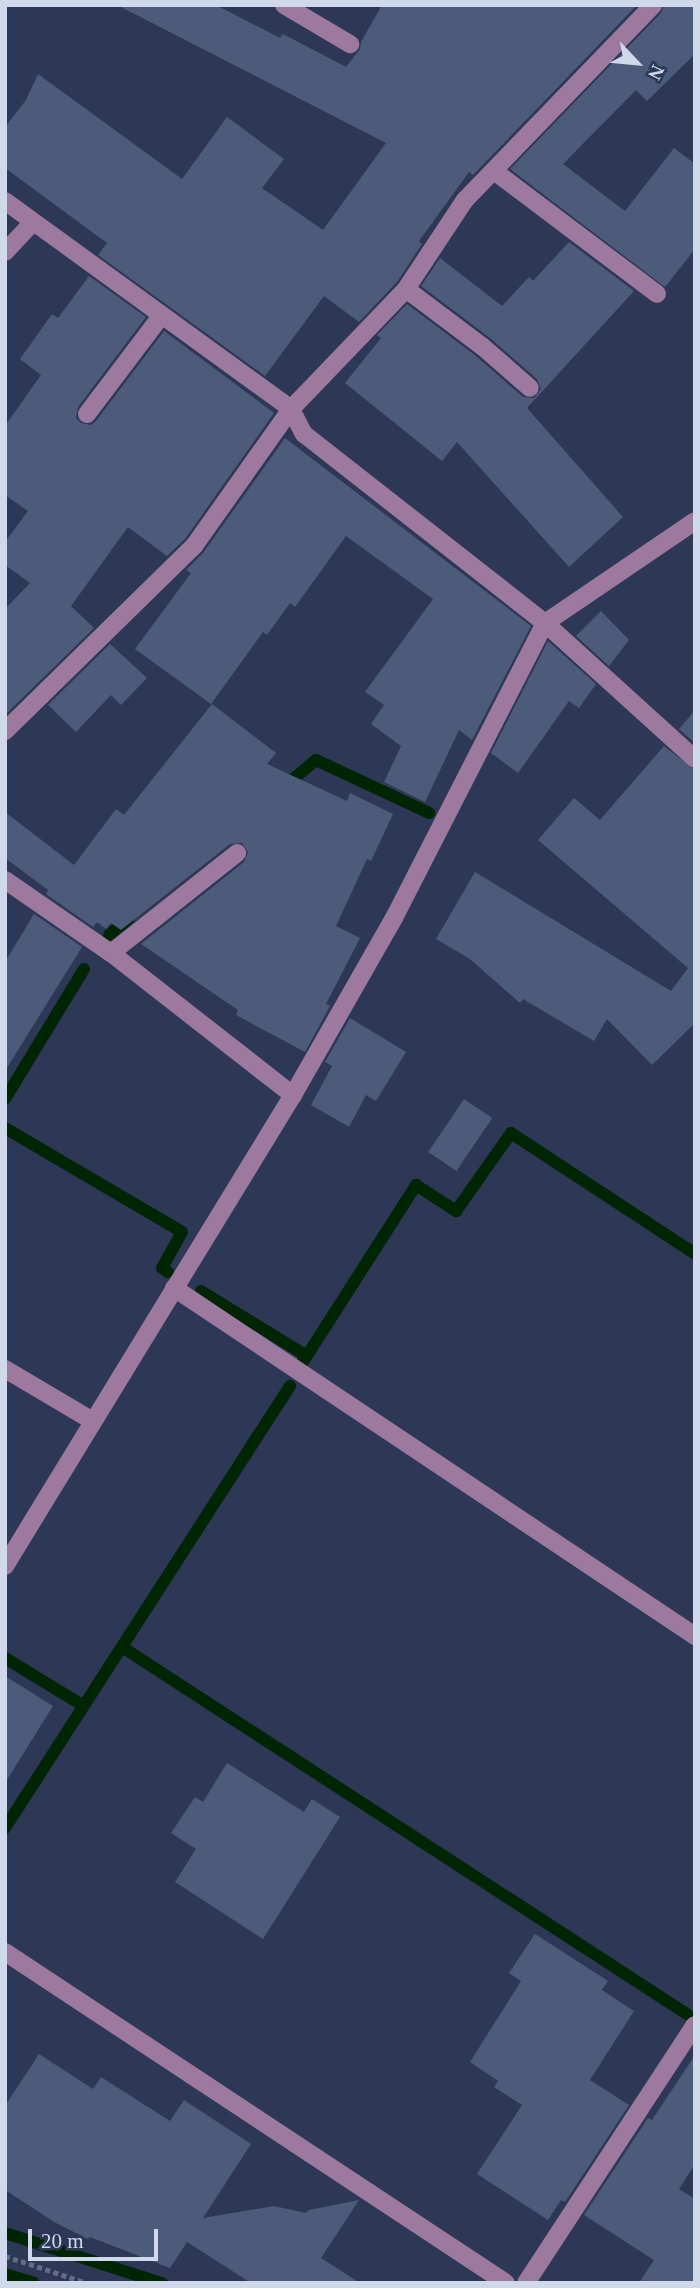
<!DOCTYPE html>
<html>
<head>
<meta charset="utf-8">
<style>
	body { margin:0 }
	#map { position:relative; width:700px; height:2288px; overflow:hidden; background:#2c3855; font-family:Georgia,serif }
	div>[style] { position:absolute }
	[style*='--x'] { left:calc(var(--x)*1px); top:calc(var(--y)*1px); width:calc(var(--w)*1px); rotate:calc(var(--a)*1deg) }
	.stream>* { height:12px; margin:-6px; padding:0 6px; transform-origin:6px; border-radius:6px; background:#002503 }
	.building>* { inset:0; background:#4d5b7a; transform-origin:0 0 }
	.path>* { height:4.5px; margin-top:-2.25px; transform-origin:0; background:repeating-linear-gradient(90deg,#626d87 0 5px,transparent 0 8.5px) }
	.minor>* { height:18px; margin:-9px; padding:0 9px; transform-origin:9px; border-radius:9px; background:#9e799f }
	span { translate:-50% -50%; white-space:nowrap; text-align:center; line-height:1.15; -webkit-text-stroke:6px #2c3855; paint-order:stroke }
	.frame { position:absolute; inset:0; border:7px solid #d0d9eb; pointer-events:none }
	.north { position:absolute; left:602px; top:28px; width:70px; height:70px; -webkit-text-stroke:5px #2c3855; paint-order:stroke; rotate:116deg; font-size:19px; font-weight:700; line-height:28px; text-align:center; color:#d0d9eb }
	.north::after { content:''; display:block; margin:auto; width:24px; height:32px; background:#d0d9eb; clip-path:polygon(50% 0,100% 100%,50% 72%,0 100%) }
	.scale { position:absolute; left:28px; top:2229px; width:130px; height:32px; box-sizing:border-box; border:4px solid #d0d9eb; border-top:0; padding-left:9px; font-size:21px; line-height:24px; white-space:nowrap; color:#d0d9eb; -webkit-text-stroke:5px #2c3855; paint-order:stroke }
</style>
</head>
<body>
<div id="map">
	<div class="stream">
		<i style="--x:284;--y:787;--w:42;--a:-40.2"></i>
		<i style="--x:316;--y:760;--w:125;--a:25.1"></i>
		<i style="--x:109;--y:935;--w:25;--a:-40"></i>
		<i style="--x:5;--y:1099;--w:152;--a:-58.7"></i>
		<i style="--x:5;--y:1128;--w:205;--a:30.4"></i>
		<i style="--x:182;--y:1232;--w:41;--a:119.1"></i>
		<i style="--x:162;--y:1268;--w:7;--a:34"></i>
		<i style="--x:201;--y:1291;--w:124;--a:31.5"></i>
		<i style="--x:301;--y:1365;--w:214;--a:-57.4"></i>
		<i style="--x:416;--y:1185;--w:48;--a:33"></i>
		<i style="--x:456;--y:1211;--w:95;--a:-54.8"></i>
		<i style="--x:511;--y:1133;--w:220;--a:33.3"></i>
		<i style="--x:122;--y:1647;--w:674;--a:33.01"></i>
		<i style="--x:5;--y:1658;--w:92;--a:31.3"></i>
		<i style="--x:5;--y:1828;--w:526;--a:-57.19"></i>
		<i style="--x:5;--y:2233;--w:165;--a:17.7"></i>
		<i style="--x:5;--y:2274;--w:30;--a:17"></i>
	</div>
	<div class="building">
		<i style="clip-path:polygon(117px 5px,216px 5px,280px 38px,283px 34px,346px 67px,360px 49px,361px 42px,382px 5px,637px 5px,473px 175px,469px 172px,419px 241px,422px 244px,397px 282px,359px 322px,324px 296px,265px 376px,98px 255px,107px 243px,5px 168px,5px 127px,26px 100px,38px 74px,182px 179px,227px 117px,284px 159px,262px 188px,323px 230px,386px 143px)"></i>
		<i style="clip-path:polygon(664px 5px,695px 5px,695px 54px,647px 101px,636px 90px,563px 164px,625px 211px,674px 148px,695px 164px,695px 249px,665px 287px,510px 169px,661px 13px)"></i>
		<i style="clip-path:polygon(569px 242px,634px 291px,527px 408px,623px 517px,569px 567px,457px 442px,442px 461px,345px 383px,381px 338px,377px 335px,407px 304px,476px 356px,523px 397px,534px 398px,541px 389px,537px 379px,490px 338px,421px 286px,440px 258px,502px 306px,529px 277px,533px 281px)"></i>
		<i style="clip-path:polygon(89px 276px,146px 317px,78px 407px,76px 418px,81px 423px,91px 425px,96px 421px,164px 331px,274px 413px,185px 539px,167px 556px,128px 527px,71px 606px,94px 628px,5px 715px,5px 609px,30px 583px,5px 565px,5px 542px,28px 511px,5px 495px,5px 426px,41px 375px,20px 359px,52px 314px,58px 318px)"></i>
		<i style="clip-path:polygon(285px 438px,531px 626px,472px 740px,459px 730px,425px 802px,384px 782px,401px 746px,371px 724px,384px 705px,365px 692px,433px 599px,346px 536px,295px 607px,290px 603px,267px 635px,263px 632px,211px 704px,135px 649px,191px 573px,186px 570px,203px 553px)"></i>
		<i style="clip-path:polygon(601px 611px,629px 640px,609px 666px,576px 636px)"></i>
		<i style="clip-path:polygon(548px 641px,596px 684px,579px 708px,569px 701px,518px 773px,491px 753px)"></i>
		<i style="clip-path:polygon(110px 644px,147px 678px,121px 705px,111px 695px,76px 732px,48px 705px)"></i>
		<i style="clip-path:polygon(212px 704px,276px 753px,267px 764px,347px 801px,350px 793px,393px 814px,371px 861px,367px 859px,336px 926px,360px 938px,326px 1004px,330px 1006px,305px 1052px,236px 1015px,238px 1010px,141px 944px,244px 862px,248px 852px,242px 843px,230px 844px,121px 930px,111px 923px,106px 929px,97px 922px,93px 927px,46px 894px,48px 890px,5px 858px,5px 812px,74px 865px,116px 809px,124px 815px)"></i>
		<i style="clip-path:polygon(695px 710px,695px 743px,679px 729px)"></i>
		<i style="clip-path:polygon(664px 746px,695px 770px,695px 1023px,652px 1065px,607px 1019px,594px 1041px,523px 999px,520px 1003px,470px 959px,436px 939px,475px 872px,671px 991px,688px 968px,538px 840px,574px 798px,600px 820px)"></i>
		<i style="clip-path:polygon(34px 914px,82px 947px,5px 1071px,5px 962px)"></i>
		<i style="clip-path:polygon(350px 1018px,406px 1052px,376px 1101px,366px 1095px,349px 1127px,311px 1105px,332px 1066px,325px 1062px)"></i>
		<i style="left:464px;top:1099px;width:34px;height:64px;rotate:34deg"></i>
		<i style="clip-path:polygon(5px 1676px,53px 1706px,5px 1783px)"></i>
		<i style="clip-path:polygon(227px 1763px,304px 1812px,312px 1799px,340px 1817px,263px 1939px,175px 1882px,196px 1849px,171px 1833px,195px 1797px,203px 1802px)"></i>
		<i style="clip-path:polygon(535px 1934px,608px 1981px,602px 1990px,634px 2011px,590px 2080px,629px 2105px,565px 2202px,561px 2200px,548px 2220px,477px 2174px,522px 2105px,494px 2087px,498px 2081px,470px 2062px,521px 1981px,509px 1973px)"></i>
		<i style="clip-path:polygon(39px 2054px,93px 2089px,101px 2077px,170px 2121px,184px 2100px,251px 2144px,203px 2218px,274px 2206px,306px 2213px,309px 2210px,359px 2200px,321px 2258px,360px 2283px,251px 2283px,187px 2242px,170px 2268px,90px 2237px,88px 2239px,56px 2223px,5px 2190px,5px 2106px)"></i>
		<i style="clip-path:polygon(695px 2055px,695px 2164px,679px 2189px,695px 2199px,695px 2283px,639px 2283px,654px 2260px,584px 2215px,648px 2118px,652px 2120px)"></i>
	</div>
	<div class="path">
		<i style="--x:5;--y:2256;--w:86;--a:18.2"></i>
	</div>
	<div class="minor">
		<i style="--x:284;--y:5;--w:77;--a:30.6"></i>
		<i style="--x:494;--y:171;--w:204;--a:37"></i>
		<i style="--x:5;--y:201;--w:354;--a:36"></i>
		<i style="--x:291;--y:409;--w:28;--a:63"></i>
		<i style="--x:304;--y:434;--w:306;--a:38.1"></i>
		<i style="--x:545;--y:623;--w:202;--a:42.2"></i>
		<i style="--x:5;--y:252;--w:41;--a:-47"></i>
		<i style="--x:406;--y:289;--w:96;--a:37"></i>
		<i style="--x:483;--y:347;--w:62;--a:41.1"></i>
		<i style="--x:87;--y:414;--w:123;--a:-52.9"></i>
		<i style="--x:5;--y:731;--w:264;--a:-44.4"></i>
		<i style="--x:194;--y:546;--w:168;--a:-54.7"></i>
		<i style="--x:291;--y:409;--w:166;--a:-46.2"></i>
		<i style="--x:406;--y:289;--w:107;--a:-56.5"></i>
		<i style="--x:465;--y:200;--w:271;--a:-46"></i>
		<i style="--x:5;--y:880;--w:129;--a:34.6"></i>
		<i style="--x:111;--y:953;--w:231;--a:38"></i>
		<i style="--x:111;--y:953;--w:161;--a:-38.4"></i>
		<i style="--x:174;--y:1288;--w:627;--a:33.74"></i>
		<i style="--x:5;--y:1369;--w:102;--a:30.6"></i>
		<i style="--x:5;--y:1566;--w:552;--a:-58.56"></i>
		<i style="--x:293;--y:1095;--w:204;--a:-60.3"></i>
		<i style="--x:394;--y:918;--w:331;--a:-62.9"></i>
		<i style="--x:545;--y:623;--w:181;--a:-34.2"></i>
		<i style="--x:5;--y:1952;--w:600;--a:33.45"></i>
		<i style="--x:526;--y:2283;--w:308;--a:-56.8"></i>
	</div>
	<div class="frame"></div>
	<div class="north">N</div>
	<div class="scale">20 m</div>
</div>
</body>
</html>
